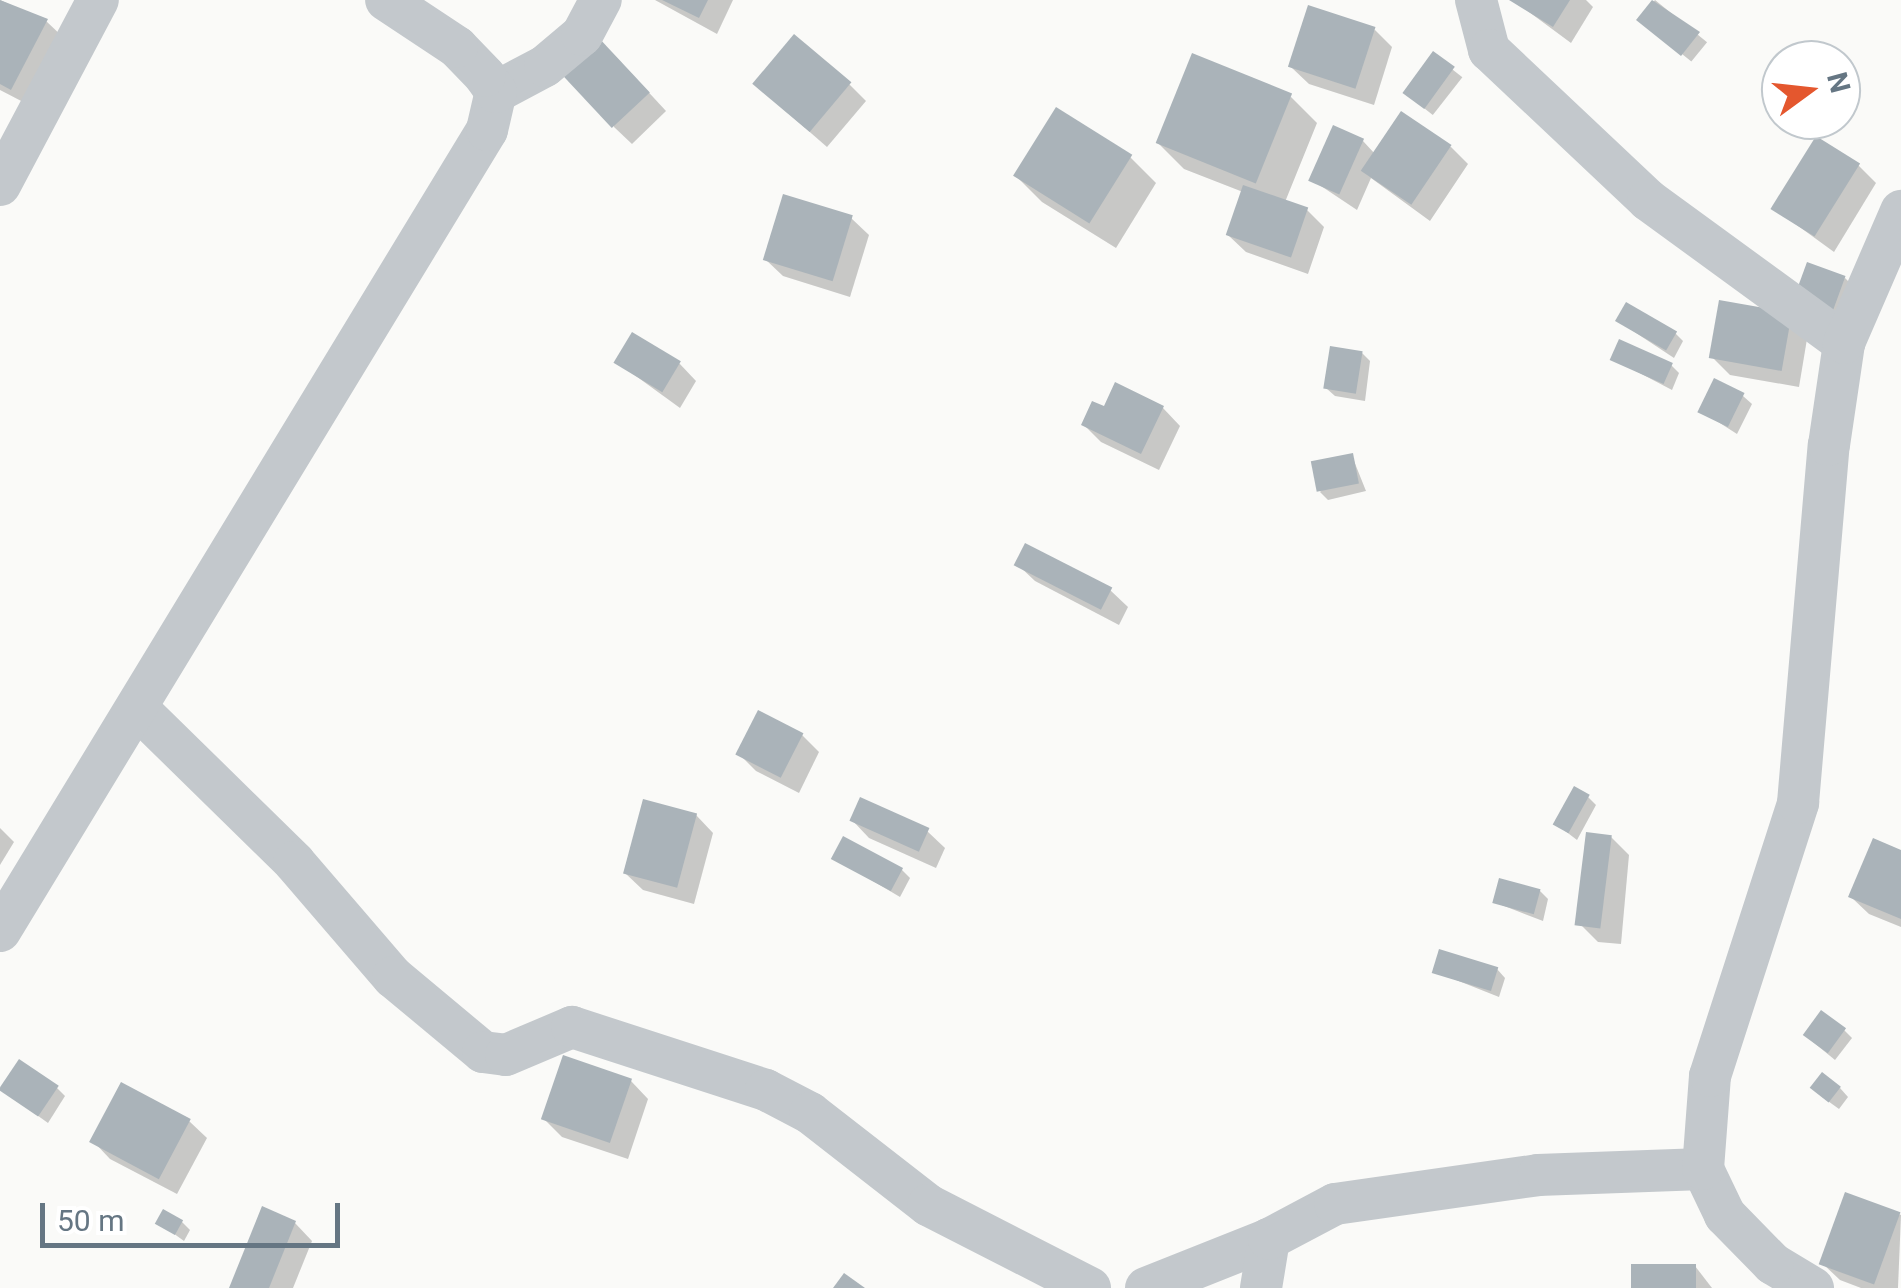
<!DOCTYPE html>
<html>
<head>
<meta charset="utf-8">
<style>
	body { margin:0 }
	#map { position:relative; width:1901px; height:1288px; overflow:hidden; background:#fafaf8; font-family:Roboto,sans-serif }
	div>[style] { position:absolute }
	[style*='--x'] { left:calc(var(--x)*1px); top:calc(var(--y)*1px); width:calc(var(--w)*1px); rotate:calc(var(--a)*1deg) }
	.shadow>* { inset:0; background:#0003; transform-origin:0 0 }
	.building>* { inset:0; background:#aab3b9; transform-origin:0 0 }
	.street>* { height:42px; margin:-21px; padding:0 21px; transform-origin:21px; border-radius:21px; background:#c3c8cc }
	span { translate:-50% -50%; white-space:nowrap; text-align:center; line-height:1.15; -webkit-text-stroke:10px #fff; paint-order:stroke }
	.north { position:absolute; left:1761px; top:40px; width:100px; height:100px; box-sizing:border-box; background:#fff; border:2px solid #c1c8cd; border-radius:50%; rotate:75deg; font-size:28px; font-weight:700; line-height:40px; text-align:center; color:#657683 }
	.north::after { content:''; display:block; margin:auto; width:35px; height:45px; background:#e4572e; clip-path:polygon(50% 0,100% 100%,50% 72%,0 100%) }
	.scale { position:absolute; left:40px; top:1203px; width:300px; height:45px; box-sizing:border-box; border:5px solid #657683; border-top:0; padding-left:12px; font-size:30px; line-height:35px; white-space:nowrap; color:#657683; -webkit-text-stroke:8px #fff; paint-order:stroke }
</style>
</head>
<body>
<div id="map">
	<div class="shadow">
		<i style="clip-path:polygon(0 0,46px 21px,64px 38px,29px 105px,0 90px)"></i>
		<i style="clip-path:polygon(655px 0,733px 0,717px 34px)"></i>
		<i style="clip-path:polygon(1513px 0,1586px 0,1593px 7px,1571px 43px)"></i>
		<i style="left:1655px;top:0;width:67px;height:25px;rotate:39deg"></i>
		<i style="clip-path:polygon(1375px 30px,1392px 47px,1374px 105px,1309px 84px,1291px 67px)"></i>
		<i style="left:1434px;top:55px;width:36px;height:48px;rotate:38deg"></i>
		<i style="clip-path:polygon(616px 57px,666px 111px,632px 144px,614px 127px)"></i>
		<i style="clip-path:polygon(849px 84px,866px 101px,827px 147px,773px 100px)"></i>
		<i style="clip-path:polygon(1291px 97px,1317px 123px,1285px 202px,1307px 210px,1324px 227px,1308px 274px,1246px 252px,1228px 235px,1243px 192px,1184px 169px,1158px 143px)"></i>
		<i style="clip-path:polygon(1363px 141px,1375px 154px,1451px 147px,1468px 164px,1430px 221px,1371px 178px,1357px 210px,1312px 180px)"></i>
		<i style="clip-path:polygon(1130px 157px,1156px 183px,1116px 248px,1042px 202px,1016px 176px)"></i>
		<i style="clip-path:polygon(1858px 165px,1876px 183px,1834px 252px,1775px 209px)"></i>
		<i style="clip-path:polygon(851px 218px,869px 235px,850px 297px,783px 276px,765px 259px)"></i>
		<i style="clip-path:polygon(1845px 278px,1853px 286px,1842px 317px,1806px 305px)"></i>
		<i style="clip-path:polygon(1791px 316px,1808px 333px,1799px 387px,1730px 375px,1712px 357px)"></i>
		<i style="clip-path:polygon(1618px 321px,1675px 333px,1683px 341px,1674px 358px)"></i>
		<i style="clip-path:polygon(1362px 353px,1370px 361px,1365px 401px,1335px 396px,1326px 388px)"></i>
		<i style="clip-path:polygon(1613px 359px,1671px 365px,1679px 373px,1672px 390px)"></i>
		<i style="clip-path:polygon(618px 363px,679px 363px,696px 381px,680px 408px)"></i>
		<i style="clip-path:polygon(1743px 396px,1752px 404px,1737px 434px,1701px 411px)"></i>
		<i style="clip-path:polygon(1163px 408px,1180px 426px,1159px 470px,1101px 442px,1084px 425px,1105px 409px)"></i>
		<i style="clip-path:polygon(1352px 456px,1366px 491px,1328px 500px,1320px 492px)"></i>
		<i style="clip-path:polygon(1017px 564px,1110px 590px,1128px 607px,1119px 625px,1035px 581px)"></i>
		<i style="clip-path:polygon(802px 735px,819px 752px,799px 793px,756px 771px,739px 754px)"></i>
		<i style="clip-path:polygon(1588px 797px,1596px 805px,1577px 840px,1556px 824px)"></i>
		<i style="clip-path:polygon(696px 815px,713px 833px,694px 904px,643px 890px,625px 873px)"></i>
		<i style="clip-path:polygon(852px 820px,927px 831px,945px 848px,936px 868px,869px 838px)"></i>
		<i style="clip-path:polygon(0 828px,14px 842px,0 865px)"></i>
		<i style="clip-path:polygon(1611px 837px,1629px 855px,1621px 944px,1598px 942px,1581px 925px)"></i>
		<i style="clip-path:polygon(1901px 852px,1901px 927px,1869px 914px,1851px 897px)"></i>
		<i style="clip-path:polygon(834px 858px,902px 870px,910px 878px,900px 897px)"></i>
		<i style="clip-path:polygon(1540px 891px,1548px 899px,1543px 921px,1494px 902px)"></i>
		<i style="clip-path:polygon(1497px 969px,1505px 978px,1499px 997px,1436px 972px)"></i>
		<i style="clip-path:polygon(1844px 1030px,1852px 1038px,1835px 1060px,1813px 1042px)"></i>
		<i style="clip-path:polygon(631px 1081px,648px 1099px,628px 1159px,562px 1137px,545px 1120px)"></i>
		<i style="clip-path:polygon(57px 1088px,65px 1096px,48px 1123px,2px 1090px)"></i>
		<i style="clip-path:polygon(1840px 1088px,1848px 1097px,1839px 1109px,1821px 1096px)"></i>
		<i style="clip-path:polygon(189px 1121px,207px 1138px,177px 1194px,110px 1159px,93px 1141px)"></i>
		<i style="clip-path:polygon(1847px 1195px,1901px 1215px,1898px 1288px,1861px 1288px,1840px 1280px,1822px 1263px)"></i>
		<i style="clip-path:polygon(182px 1222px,190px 1230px,184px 1241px,159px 1223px)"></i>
		<i style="clip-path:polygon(295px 1223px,312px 1241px,293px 1288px,231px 1288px)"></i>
		<i style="clip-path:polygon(1695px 1266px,1712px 1288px,1634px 1288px)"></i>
	</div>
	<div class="building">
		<i style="clip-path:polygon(0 0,48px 19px,11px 90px,0 84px)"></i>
		<i style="clip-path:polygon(662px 0,708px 0,699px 18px)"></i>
		<i style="clip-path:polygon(1509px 0,1570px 0,1553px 27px)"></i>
		<i style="clip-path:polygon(1652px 0,1700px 32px,1681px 56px,1636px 20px)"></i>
		<i style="left:1308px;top:5px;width:71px;height:65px;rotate:18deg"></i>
		<i style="left:794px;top:34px;width:75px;height:65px;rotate:40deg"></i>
		<i style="left:598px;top:37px;width:76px;height:52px;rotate:47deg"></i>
		<i style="left:1433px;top:51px;width:27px;height:52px;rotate:36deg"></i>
		<i style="left:1192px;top:53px;width:108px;height:97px;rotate:22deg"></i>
		<i style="left:1056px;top:107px;width:90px;height:81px;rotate:32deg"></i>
		<i style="left:1401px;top:111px;width:61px;height:72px;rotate:34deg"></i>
		<i style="left:1333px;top:125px;width:34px;height:61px;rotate:24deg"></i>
		<i style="left:1816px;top:136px;width:52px;height:86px;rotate:32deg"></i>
		<i style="left:1243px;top:185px;width:69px;height:53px;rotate:19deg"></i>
		<i style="left:783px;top:194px;width:73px;height:69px;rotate:17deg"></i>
		<i style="left:1807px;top:262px;width:41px;height:37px;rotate:20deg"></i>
		<i style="left:1719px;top:300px;width:74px;height:59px;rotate:10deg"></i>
		<i style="left:1626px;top:302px;width:59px;height:22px;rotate:30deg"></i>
		<i style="left:632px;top:332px;width:57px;height:36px;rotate:31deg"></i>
		<i style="left:1619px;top:339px;width:59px;height:23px;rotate:24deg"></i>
		<i style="left:1330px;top:346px;width:33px;height:43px;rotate:9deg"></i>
		<i style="left:1714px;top:378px;width:34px;height:38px;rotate:26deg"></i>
		<i style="clip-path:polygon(1115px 382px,1164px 406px,1141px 454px,1081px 425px,1092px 401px,1104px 406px)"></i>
		<i style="left:1353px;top:453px;width:31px;height:43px;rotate:79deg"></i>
		<i style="left:1025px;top:543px;width:98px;height:25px;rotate:27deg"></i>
		<i style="left:758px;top:710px;width:51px;height:50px;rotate:27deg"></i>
		<i style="left:1574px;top:786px;width:18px;height:44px;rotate:29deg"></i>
		<i style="left:860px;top:797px;width:76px;height:26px;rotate:24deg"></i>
		<i style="left:643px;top:799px;width:56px;height:77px;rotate:15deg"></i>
		<i style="left:1586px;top:832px;width:26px;height:94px;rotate:7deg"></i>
		<i style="left:843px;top:836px;width:68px;height:26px;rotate:28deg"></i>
		<i style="clip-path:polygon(1873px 838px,1901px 850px,1901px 919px,1848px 897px)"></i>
		<i style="left:1499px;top:878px;width:43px;height:26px;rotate:15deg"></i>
		<i style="left:1439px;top:949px;width:62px;height:25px;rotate:17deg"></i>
		<i style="left:1821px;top:1010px;width:31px;height:31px;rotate:36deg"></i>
		<i style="left:563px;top:1055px;width:73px;height:68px;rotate:19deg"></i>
		<i style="left:19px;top:1059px;width:48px;height:37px;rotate:34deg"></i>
		<i style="left:1822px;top:1072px;width:24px;height:20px;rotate:38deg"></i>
		<i style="left:121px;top:1082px;width:79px;height:68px;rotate:28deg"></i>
		<i style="left:1845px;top:1192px;width:59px;height:77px;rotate:20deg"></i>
		<i style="clip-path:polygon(262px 1206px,296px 1221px,269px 1288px,229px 1288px)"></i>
		<i style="left:163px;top:1209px;width:23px;height:17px;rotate:29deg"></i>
		<i style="left:1631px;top:1264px;width:65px;height:24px"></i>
		<i style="clip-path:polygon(844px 1273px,865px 1288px,833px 1288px)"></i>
	</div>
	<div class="street">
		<i style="--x:1476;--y:0;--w:52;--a:75.4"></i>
		<i style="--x:1489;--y:50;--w:219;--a:43.3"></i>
		<i style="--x:1648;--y:200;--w:243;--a:36.1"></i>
		<i style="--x:496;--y:92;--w:55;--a:-28"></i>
		<i style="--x:545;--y:66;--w:48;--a:-40"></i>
		<i style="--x:582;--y:35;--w:40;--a:-62"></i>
		<i style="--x:0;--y:185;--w:209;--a:-62.1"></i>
		<i style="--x:138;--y:709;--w:219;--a:44.4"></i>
		<i style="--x:294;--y:862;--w:152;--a:49.3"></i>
		<i style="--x:393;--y:977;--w:117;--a:39.8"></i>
		<i style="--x:483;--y:1052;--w:23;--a:7"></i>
		<i style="--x:506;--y:1055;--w:72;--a:-23"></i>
		<i style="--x:572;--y:1027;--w:204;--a:18"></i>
		<i style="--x:766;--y:1090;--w:50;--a:27.6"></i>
		<i style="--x:810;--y:1113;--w:150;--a:37.9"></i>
		<i style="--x:928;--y:1205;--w:182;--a:27.1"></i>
		<i style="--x:0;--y:931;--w:937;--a:-58.7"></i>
		<i style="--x:487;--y:130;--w:39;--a:-77"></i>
		<i style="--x:496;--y:92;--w:19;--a:-125"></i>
		<i style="--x:485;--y:76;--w:40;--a:-134"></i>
		<i style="--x:457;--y:47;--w:85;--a:-146.5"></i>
		<i style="--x:1146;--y:1288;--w:132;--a:-21.7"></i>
		<i style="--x:1261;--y:1288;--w:50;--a:-80.7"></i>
		<i style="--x:1269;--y:1239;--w:75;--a:-27.9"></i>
		<i style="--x:1335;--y:1204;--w:205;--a:-8.1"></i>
		<i style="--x:1538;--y:1175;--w:165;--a:-2.1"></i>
		<i style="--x:1813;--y:1288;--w:47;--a:-149"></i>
		<i style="--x:1773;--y:1264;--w:69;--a:-134.4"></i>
		<i style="--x:1725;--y:1215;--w:51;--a:-115.6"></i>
		<i style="--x:1703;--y:1169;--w:93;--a:-85.7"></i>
		<i style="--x:1710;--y:1076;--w:287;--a:-72.1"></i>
		<i style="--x:1798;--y:803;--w:359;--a:-85.1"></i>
		<i style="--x:1829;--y:445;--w:103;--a:-81.6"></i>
		<i style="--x:1844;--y:343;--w:144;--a:-66.6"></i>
	</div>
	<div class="north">N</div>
	<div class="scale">50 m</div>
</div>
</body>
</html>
